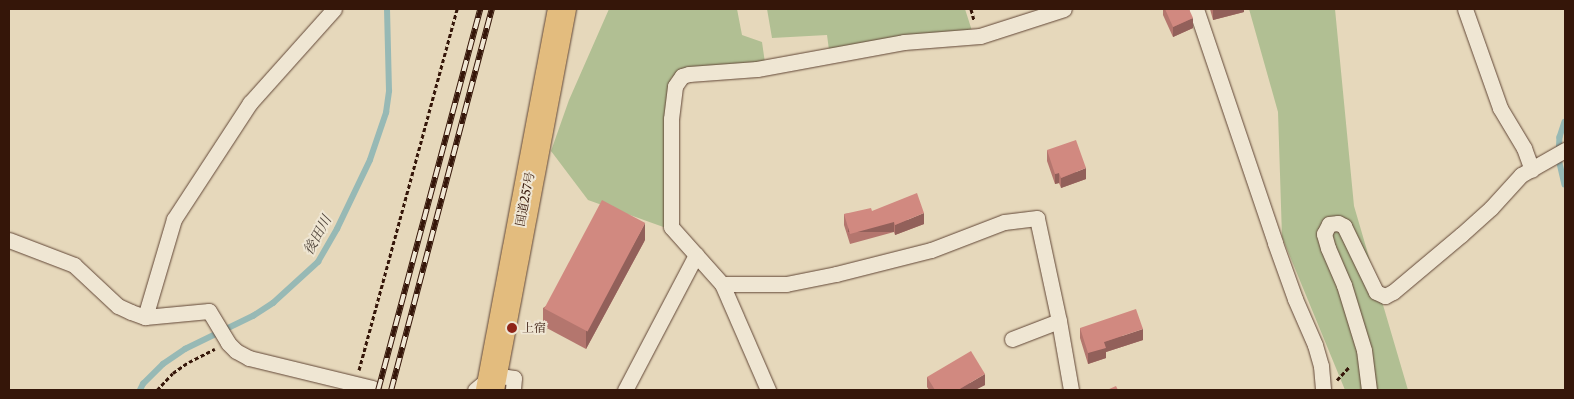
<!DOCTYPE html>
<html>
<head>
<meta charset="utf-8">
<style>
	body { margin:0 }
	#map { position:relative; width:1574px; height:399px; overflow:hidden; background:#e6d8bb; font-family:"Libre Caslon Text","Noto Serif JP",serif }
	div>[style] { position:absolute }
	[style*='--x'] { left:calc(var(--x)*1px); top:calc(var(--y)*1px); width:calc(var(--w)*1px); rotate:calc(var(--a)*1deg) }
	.green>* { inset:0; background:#b1bf93 }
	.stream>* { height:5.5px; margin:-2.75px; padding:0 2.75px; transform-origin:2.75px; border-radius:2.75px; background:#97b9b5 }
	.path>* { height:3px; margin-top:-1.5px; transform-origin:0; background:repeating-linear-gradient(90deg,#351609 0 4px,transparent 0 6.5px) }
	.roads { filter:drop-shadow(0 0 1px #614636) drop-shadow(0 0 1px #614636) }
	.street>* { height:15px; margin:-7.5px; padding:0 7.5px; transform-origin:7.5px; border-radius:7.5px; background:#efe6d3 }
	.highway>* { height:28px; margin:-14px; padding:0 14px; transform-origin:14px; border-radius:14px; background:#e3bc7e }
	.rail>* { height:5.5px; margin-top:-2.75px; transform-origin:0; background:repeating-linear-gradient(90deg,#efe6d3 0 11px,#351609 0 22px); box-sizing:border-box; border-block:1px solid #351609 }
	.wall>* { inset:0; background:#b4766e }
	.shaded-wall>* { inset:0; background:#92605a; transform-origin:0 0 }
	.building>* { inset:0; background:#d18980; transform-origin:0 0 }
	.dots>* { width:14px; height:14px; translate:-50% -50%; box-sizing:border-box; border:2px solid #efe6d3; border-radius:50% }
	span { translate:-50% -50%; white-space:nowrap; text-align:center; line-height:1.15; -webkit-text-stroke:4px #efe6d3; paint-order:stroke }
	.street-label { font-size:12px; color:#351609 }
	.poi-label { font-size:12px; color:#351609 }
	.left { translate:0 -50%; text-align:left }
	.water-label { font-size:14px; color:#52473d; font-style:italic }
	.frame { position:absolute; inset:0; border:10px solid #351609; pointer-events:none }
</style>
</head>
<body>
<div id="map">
	<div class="green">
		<i style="clip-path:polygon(609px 9px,737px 9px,742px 35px,762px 42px,765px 63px,687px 69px,671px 78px,666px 134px,669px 229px,588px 200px,551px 151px,569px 100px)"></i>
		<i style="clip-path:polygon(767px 9px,965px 9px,973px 34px,829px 50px,827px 35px,772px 38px)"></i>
		<i style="clip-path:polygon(1249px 9px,1335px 9px,1354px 206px,1408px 390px,1345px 390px,1282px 237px,1278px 112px)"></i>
	</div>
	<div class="stream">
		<i style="--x:1565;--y:122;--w:16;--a:108"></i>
		<i style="--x:1560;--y:137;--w:22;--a:93"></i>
		<i style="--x:1559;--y:159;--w:26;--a:77"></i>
		<i style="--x:140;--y:390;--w:7;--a:-63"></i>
		<i style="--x:143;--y:384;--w:28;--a:-45"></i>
		<i style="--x:163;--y:364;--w:27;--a:-34"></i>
		<i style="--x:185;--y:349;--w:76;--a:-25.9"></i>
		<i style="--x:253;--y:316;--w:24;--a:-33"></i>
		<i style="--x:273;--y:303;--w:61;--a:-42.3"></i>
		<i style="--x:318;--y:262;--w:38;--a:-60"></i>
		<i style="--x:337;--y:229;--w:76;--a:-64.4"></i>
		<i style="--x:370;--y:160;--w:50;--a:-71.2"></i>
		<i style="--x:386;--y:113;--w:22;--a:-82"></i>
		<i style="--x:389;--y:91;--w:82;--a:-91.4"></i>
	</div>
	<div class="path">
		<i style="--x:971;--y:9;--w:11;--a:75"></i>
		<i style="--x:359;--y:370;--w:374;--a:-74.8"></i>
		<i style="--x:1337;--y:380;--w:19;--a:-47"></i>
		<i style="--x:157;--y:390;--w:23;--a:-47"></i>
		<i style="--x:173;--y:373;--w:19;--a:-35"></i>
		<i style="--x:189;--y:362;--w:29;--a:-27"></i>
	</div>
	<div class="roads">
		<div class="street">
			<i style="--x:1196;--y:9;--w:247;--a:71.3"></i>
			<i style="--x:1275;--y:243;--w:59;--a:70.3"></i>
			<i style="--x:1295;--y:299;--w:50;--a:66.5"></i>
			<i style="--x:1315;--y:345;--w:22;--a:74"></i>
			<i style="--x:1321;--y:366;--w:24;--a:85"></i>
			<i style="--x:1465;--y:9;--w:105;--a:70.5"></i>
			<i style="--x:1500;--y:108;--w:47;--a:59"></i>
			<i style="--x:1524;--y:148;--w:23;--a:70"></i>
			<i style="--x:9;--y:240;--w:70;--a:21"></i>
			<i style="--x:74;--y:265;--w:60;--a:43"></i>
			<i style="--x:118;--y:306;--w:14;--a:25"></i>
			<i style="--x:131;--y:312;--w:15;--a:20"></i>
			<i style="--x:145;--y:317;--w:64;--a:-5.4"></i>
			<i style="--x:209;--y:311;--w:37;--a:59"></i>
			<i style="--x:228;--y:343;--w:11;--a:45"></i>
			<i style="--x:236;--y:351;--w:15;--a:28"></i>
			<i style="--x:249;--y:358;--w:127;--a:13.7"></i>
			<i style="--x:722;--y:284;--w:116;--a:66.5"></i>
			<i style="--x:145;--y:317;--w:102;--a:-73.5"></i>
			<i style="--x:174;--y:219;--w:139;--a:-56.8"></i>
			<i style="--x:250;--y:103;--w:126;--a:-48.2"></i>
			<i style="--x:1059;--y:321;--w:105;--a:-102.1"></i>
			<i style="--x:1037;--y:218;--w:33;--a:173"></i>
			<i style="--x:1004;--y:222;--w:78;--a:159"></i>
			<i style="--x:931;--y:250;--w:98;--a:165.8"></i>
			<i style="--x:836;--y:274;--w:51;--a:168.7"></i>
			<i style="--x:786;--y:284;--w:64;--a:180"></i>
			<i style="--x:722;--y:284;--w:76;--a:-131.8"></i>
			<i style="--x:671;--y:227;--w:108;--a:-90"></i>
			<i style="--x:671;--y:119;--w:33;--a:-83"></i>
			<i style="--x:675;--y:86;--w:12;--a:-55"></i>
			<i style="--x:682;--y:76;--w:7;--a:-16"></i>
			<i style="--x:689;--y:74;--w:68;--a:-4.2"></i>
			<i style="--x:757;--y:69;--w:149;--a:-10.4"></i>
			<i style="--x:904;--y:42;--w:76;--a:-4.5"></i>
			<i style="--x:980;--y:36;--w:88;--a:-17.8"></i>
			<i style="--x:1012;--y:339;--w:50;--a:-21"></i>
			<i style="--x:1059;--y:321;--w:70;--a:80.1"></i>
			<i style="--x:475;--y:390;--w:23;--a:-40"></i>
			<i style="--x:493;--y:375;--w:21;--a:8"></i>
			<i style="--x:514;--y:378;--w:12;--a:95"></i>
			<i style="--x:625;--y:390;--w:153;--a:-62.3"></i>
			<i style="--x:1369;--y:390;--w:40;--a:-97.1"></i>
			<i style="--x:1364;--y:350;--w:68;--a:-107.1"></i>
			<i style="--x:1344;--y:285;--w:40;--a:-113.4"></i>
			<i style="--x:1328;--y:248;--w:15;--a:-106"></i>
			<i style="--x:1324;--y:234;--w:11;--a:-63"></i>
			<i style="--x:1329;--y:224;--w:9;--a:-6"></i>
			<i style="--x:1338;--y:223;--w:7;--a:27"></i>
			<i style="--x:1344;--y:226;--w:73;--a:64.1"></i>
			<i style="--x:1376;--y:292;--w:10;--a:24"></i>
			<i style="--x:1385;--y:296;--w:9;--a:-27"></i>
			<i style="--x:1393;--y:292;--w:89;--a:-40"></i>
			<i style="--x:1461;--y:235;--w:40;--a:-42"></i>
			<i style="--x:1491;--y:208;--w:45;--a:-47.7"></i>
			<i style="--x:1521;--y:175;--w:51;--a:-29.6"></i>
		</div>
		<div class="highway">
			<i style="--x:490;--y:390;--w:388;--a:-79.3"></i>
		</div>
	</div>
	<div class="rail">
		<i style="--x:378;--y:390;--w:394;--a:-75"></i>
		<i style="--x:391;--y:390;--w:394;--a:-75.2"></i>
	</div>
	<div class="wall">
		<i style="clip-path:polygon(1163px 9px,1189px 9px,1193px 28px,1173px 37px,1163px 15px)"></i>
		<i style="clip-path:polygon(1210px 9px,1244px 9px,1244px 12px,1213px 20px)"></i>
		<i style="clip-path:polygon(1047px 150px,1086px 179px,1061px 188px,1059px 183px,1055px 184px,1047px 161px)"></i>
		<i style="clip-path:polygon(872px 211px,924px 224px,895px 235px,894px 232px,850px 244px,844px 225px,844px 214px)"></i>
		<i style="clip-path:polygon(645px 240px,586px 349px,543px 326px,543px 308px)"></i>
		<i style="clip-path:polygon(1080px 328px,1143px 340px,1106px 352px,1106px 358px,1088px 364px,1080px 338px)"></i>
		<i style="clip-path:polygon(927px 377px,985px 385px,975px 390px,929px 390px,927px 387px)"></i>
	</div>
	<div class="shaded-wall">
		<i style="clip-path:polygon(1213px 9px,1244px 9px,1244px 12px,1213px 20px)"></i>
		<i style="clip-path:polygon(1193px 18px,1193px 28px,1173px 37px,1173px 27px)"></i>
		<i style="clip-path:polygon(1086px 168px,1086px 179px,1061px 188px,1061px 178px)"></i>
		<i style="clip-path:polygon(1059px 173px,1059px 183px,1055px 184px,1055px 174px)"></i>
		<i style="clip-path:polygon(924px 213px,924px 224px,895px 235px,895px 225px)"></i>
		<i style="left:894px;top:222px;width:10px;height:46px;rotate:90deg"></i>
		<i style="clip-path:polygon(645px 223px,645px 240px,586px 349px,586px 331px)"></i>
		<i style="clip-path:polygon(1143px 329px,1143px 340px,1106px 352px,1106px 358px,1088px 364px,1088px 353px,1104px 342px)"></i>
		<i style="clip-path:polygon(985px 374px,985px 385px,975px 390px,958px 390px)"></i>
	</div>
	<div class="building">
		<i style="clip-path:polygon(1165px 9px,1189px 9px,1193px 18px,1173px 27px)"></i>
		<i style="clip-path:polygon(1076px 140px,1086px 168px,1061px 178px,1059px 173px,1055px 174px,1047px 150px)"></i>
		<i style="clip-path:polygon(917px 193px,924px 213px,895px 225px,894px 222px,850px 234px,844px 214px,871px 208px,872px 211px)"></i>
		<i style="left:602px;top:200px;width:49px;height:123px;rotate:28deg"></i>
		<i style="clip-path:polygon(1136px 309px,1143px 329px,1104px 342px,1106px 348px,1088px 353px,1080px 328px)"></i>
		<i style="clip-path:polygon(971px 351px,985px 374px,958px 390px,935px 390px,927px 377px)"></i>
		<i style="clip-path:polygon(1116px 386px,1118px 390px,1107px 390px)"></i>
	</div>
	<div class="dots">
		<i style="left:512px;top:328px;background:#8f2418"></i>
	</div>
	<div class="street-label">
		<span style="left:525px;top:199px;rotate:-79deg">国道257号</span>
	</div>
	<div class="poi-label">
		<span class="left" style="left:522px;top:328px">上宿</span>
	</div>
	<div class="water-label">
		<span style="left:317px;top:235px;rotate:-61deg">後田川</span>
	</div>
	<div class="frame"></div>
</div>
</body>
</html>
